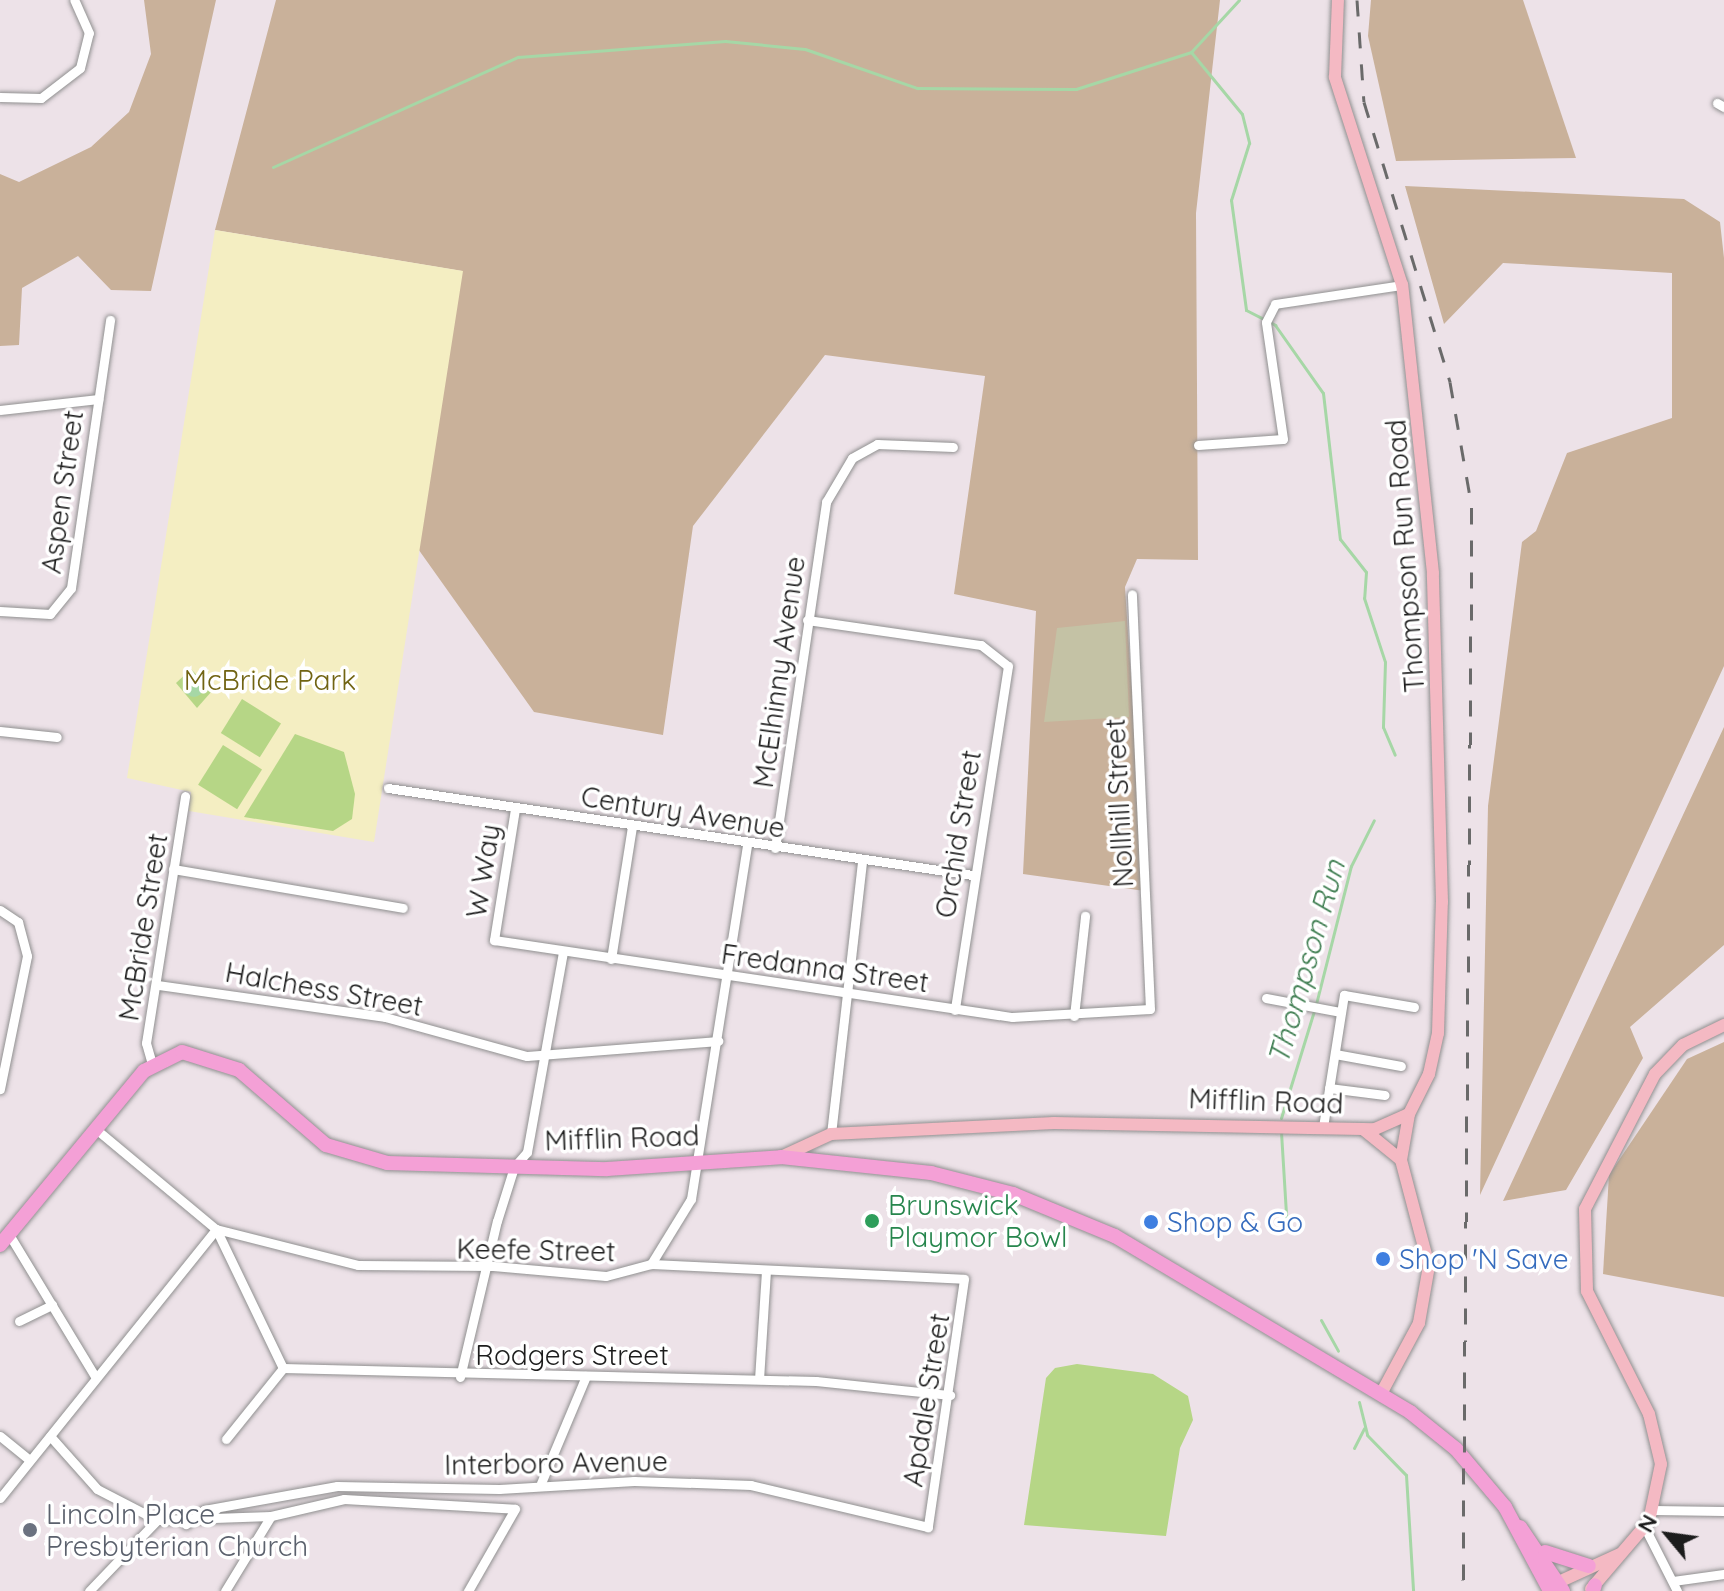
<!DOCTYPE html>
<html>
<head>
<meta charset="utf-8">
<style>
	body { margin:0 }
	#map { position:relative; width:1724px; height:1591px; overflow:hidden; background:#ede2e8; font-family:Quicksand,sans-serif }
	div>[style] { position:absolute }
	[style*='--x'] { left:calc(var(--x)*1px); top:calc(var(--y)*1px); width:calc(var(--w)*1px); rotate:calc(var(--a)*1deg) }
	.forest>* { inset:0; background:#c9b19a }
	.cemetery>* { inset:0; background:#c4c2a5 }
	.park>* { inset:0; background:#f4eec2 }
	.pitch>* { inset:0; background:#b6d686; transform-origin:0 0 }
	.water>* { inset:0; background:#a6d7a6 }
	.round { border-radius:50% }
	.stream>* { height:3px; margin:-1.5px; padding:0 1.5px; transform-origin:1.5px; border-radius:1.5px; background:#a6d7a6 }
	.roads { filter:drop-shadow(0 0 2px #909090) drop-shadow(0 0 2px #909090) }
	.street>* { height:9px; margin:-4.5px; padding:0 4.5px; transform-origin:4.5px; border-radius:4.5px; background:#fff }
	.secondary>* { height:12px; margin:-6px; padding:0 6px; transform-origin:6px; border-radius:6px; background:#f4b9c3 }
	.primary>* { height:14px; margin:-7px; padding:0 7px; transform-origin:7px; border-radius:7px; background:#f4a0d6 }
	.rail>* { height:3px; margin-top:-1.5px; transform-origin:0; background:repeating-linear-gradient(90deg,#6a6a6a 0 16px,transparent 0 32px) }
	.dots>* { width:22px; height:22px; translate:-50% -50%; box-sizing:border-box; border:4px solid #fff; border-radius:50% }
	span { translate:-50% -50%; white-space:nowrap; text-align:center; line-height:1.15; -webkit-text-stroke:7px #fff; paint-order:stroke }
	.street-label { font-size:28px; color:#1c1c1c }
	.park-label { font-size:28px; color:#716413 }
	.leisure-label { font-size:28px; color:#27864d }
	.left { translate:0 -50%; text-align:left }
	.shop-label { font-size:28px; color:#366cbe }
	.worship-label { font-size:28px; color:#5b616d }
	.water-label { font-size:30px; color:#407e52; font-style:italic }
	.north { position:absolute; left:1628px; top:1495px; width:80px; height:80px; -webkit-text-stroke:6px #fff; paint-order:stroke; rotate:299deg; font-size:22px; font-weight:700; line-height:32px; text-align:center; color:#1c1c1c }
	.north::after { content:''; display:block; margin:auto; width:28px; height:36px; background:#1c1c1c; clip-path:polygon(50% 0,100% 100%,50% 72%,0 100%) }
</style>
</head>
<body>
<div id="map">
	<div class="forest">
		<i style="clip-path:polygon(144px 0,216px 0,151px 291px,111px 290px,78px 256px,22px 288px,19px 345px,0 346px,0 174px,19px 182px,91px 147px,129px 112px,151px 54px)"></i>
		<i style="clip-path:polygon(276px 0,1220px 0,1196px 213px,1198px 560px,1137px 559px,1125px 587px,1145px 891px,1023px 874px,1036px 611px,954px 594px,985px 376px,825px 355px,693px 526px,663px 735px,534px 712px,416px 546px,462px 271px,215px 230px)"></i>
		<i style="clip-path:polygon(1371px 0,1523px 0,1576px 158px,1396px 161px,1368px 36px)"></i>
		<i style="clip-path:polygon(1405px 186px,1684px 199px,1720px 222px,1724px 258px,1724px 666px,1480px 1195px,1488px 806px,1522px 542px,1536px 531px,1567px 453px,1672px 418px,1672px 273px,1503px 263px,1444px 324px)"></i>
		<i style="clip-path:polygon(1724px 727px,1724px 945px,1630px 1027px,1643px 1058px,1566px 1190px,1503px 1201px)"></i>
		<i style="clip-path:polygon(1724px 1042px,1724px 1297px,1603px 1274px,1609px 1175px,1687px 1059px)"></i>
	</div>
	<div class="cemetery">
		<i style="clip-path:polygon(1125px 621px,1129px 717px,1044px 722px,1057px 628px)"></i>
	</div>
	<div class="park">
		<i style="clip-path:polygon(215px 230px,463px 271px,374px 842px,189px 811px,191px 792px,127px 778px)"></i>
	</div>
	<div class="pitch">
		<i style="clip-path:polygon(191px 669px,212px 691px,197px 708px,176px 683px)"></i>
		<i style="left:242px;top:699px;width:46px;height:40px;rotate:32deg"></i>
		<i style="clip-path:polygon(295px 734px,344px 752px,355px 794px,352px 819px,333px 831px,244px 817px)"></i>
		<i style="left:223px;top:745px;width:46px;height:47px;rotate:32deg"></i>
		<i style="clip-path:polygon(1077px 1364px,1153px 1374px,1188px 1396px,1193px 1420px,1180px 1448px,1166px 1536px,1024px 1525px,1046px 1378px,1055px 1368px)"></i>
	</div>
	<div class="water">
		<i class="round" style="left:185px;top:679px;width:18px;height:18px"></i>
	</div>
	<div class="stream">
		<i style="--x:1239;--y:0;--w:71;--a:132.7"></i>
		<i style="--x:1191;--y:52;--w:80;--a:50.6"></i>
		<i style="--x:1242;--y:114;--w:30;--a:76"></i>
		<i style="--x:1249;--y:143;--w:60;--a:107.5"></i>
		<i style="--x:1231;--y:200;--w:111;--a:82.2"></i>
		<i style="--x:1246;--y:310;--w:33;--a:27"></i>
		<i style="--x:1275;--y:325;--w:83;--a:54.8"></i>
		<i style="--x:1323;--y:393;--w:147;--a:83.4"></i>
		<i style="--x:1340;--y:539;--w:42;--a:51.8"></i>
		<i style="--x:1366;--y:572;--w:26;--a:94"></i>
		<i style="--x:1364;--y:598;--w:67;--a:71.8"></i>
		<i style="--x:1385;--y:662;--w:65;--a:91.8"></i>
		<i style="--x:1383;--y:727;--w:30;--a:67"></i>
		<i style="--x:273;--y:167;--w:269;--a:-24.2"></i>
		<i style="--x:518;--y:57;--w:208;--a:-4.4"></i>
		<i style="--x:725;--y:41;--w:80;--a:5.7"></i>
		<i style="--x:805;--y:49;--w:119;--a:19.2"></i>
		<i style="--x:917;--y:88;--w:159;--a:0.4"></i>
		<i style="--x:1076;--y:89;--w:121;--a:-17.8"></i>
		<i style="--x:1316;--y:1004;--w:142;--a:-75.8"></i>
		<i style="--x:1351;--y:866;--w:51;--a:-63.4"></i>
		<i style="--x:1281;--y:1118;--w:112;--a:-72.9"></i>
		<i style="--x:1281;--y:1132;--w:98;--a:86.5"></i>
		<i style="--x:1321;--y:1320;--w:35;--a:61"></i>
		<i style="--x:1359;--y:1402;--w:34;--a:76"></i>
		<i style="--x:1367;--y:1435;--w:56;--a:45.7"></i>
		<i style="--x:1406;--y:1475;--w:116;--a:86.5"></i>
		<i style="--x:1354;--y:1448;--w:22;--a:-63"></i>
	</div>
	<div class="roads">
		<div class="street">
			<i style="--x:0;--y:97;--w:41;--a:1.4"></i>
			<i style="--x:41;--y:98;--w:49;--a:-37.6"></i>
			<i style="--x:80;--y:68;--w:36;--a:-76"></i>
			<i style="--x:89;--y:33;--w:36;--a:-114"></i>
			<i style="--x:1717;--y:103;--w:8;--a:30"></i>
			<i style="--x:0;--y:410;--w:99;--a:-6.4"></i>
			<i style="--x:1198;--y:445;--w:85;--a:-4"></i>
			<i style="--x:1283;--y:439;--w:118;--a:-98.3"></i>
			<i style="--x:1266;--y:322;--w:20;--a:-63"></i>
			<i style="--x:1275;--y:304;--w:128;--a:-8.5"></i>
			<i style="--x:0;--y:611;--w:50;--a:3.4"></i>
			<i style="--x:50;--y:614;--w:33;--a:-51"></i>
			<i style="--x:71;--y:588;--w:271;--a:-81.7"></i>
			<i style="--x:807;--y:620;--w:176;--a:8.2"></i>
			<i style="--x:981;--y:645;--w:34;--a:38"></i>
			<i style="--x:1008;--y:666;--w:348;--a:98.8"></i>
			<i style="--x:0;--y:731;--w:57;--a:6"></i>
			<i style="--x:388;--y:788;--w:590;--a:8.47"></i>
			<i style="--x:515;--y:809;--w:133;--a:99.1"></i>
			<i style="--x:494;--y:940;--w:524;--a:8.46"></i>
			<i style="--x:1012;--y:1017;--w:138;--a:-3.3"></i>
			<i style="--x:1150;--y:1009;--w:415;--a:-92.5"></i>
			<i style="--x:775;--y:848;--w:350;--a:-81.6"></i>
			<i style="--x:826;--y:502;--w:51;--a:-59.4"></i>
			<i style="--x:852;--y:458;--w:29;--a:-29"></i>
			<i style="--x:877;--y:444;--w:76;--a:2.3"></i>
			<i style="--x:173;--y:869;--w:233;--a:9.6"></i>
			<i style="--x:0;--y:910;--w:22;--a:34"></i>
			<i style="--x:18;--y:922;--w:35;--a:75"></i>
			<i style="--x:27;--y:956;--w:136;--a:101.5"></i>
			<i style="--x:611;--y:959;--w:134;--a:-81"></i>
			<i style="--x:158;--y:985;--w:229;--a:8"></i>
			<i style="--x:385;--y:1017;--w:147;--a:15.4"></i>
			<i style="--x:527;--y:1056;--w:192;--a:-4.5"></i>
			<i style="--x:1266;--y:998;--w:75;--a:10.7"></i>
			<i style="--x:1074;--y:1016;--w:101;--a:-83.7"></i>
			<i style="--x:1335;--y:1054;--w:67;--a:10.3"></i>
			<i style="--x:152;--y:1064;--w:22;--a:-106"></i>
			<i style="--x:146;--y:1043;--w:250;--a:-81"></i>
			<i style="--x:1329;--y:1088;--w:56;--a:7.1"></i>
			<i style="--x:1323;--y:1127;--w:134;--a:-81"></i>
			<i style="--x:1344;--y:995;--w:71;--a:9.7"></i>
			<i style="--x:97;--y:1130;--w:155;--a:39.8"></i>
			<i style="--x:216;--y:1229;--w:146;--a:14.2"></i>
			<i style="--x:358;--y:1265;--w:135;--a:0.4"></i>
			<i style="--x:493;--y:1266;--w:113;--a:5.1"></i>
			<i style="--x:606;--y:1276;--w:47;--a:-14.9"></i>
			<i style="--x:651;--y:1264;--w:313;--a:2.7"></i>
			<i style="--x:964;--y:1279;--w:251;--a:98.3"></i>
			<i style="--x:928;--y:1527;--w:182;--a:-166.7"></i>
			<i style="--x:751;--y:1485;--w:117;--a:-178"></i>
			<i style="--x:634;--y:1481;--w:135;--a:176.6"></i>
			<i style="--x:499;--y:1489;--w:162;--a:-178.9"></i>
			<i style="--x:337;--y:1486;--w:135;--a:169.8"></i>
			<i style="--x:204;--y:1510;--w:23;--a:142"></i>
			<i style="--x:831;--y:1134;--w:273;--a:-83.5"></i>
			<i style="--x:10;--y:1236;--w:166;--a:58.8"></i>
			<i style="--x:651;--y:1264;--w:76;--a:-58.4"></i>
			<i style="--x:691;--y:1199;--w:358;--a:-81"></i>
			<i style="--x:19;--y:1321;--w:37;--a:-26"></i>
			<i style="--x:460;--y:1377;--w:160;--a:-76.7"></i>
			<i style="--x:497;--y:1221;--w:57;--a:-72.5"></i>
			<i style="--x:514;--y:1167;--w:20;--a:-49"></i>
			<i style="--x:527;--y:1152;--w:203;--a:-79.8"></i>
			<i style="--x:759;--y:1379;--w:108;--a:-86.3"></i>
			<i style="--x:0;--y:1436;--w:38;--a:39"></i>
			<i style="--x:50;--y:1436;--w:71;--a:48.4"></i>
			<i style="--x:97;--y:1489;--w:68;--a:27.3"></i>
			<i style="--x:157;--y:1520;--w:114;--a:-2"></i>
			<i style="--x:271;--y:1516;--w:75;--a:-13.1"></i>
			<i style="--x:344;--y:1499;--w:171;--a:3.3"></i>
			<i style="--x:515;--y:1509;--w:95;--a:119.8"></i>
			<i style="--x:226;--y:1439;--w:91;--a:-51.2"></i>
			<i style="--x:283;--y:1368;--w:533;--a:1.4"></i>
			<i style="--x:816;--y:1381;--w:135;--a:6"></i>
			<i style="--x:541;--y:1483;--w:116;--a:-67.2"></i>
			<i style="--x:0;--y:1498;--w:345;--a:-51.2"></i>
			<i style="--x:216;--y:1229;--w:154;--a:64.3"></i>
			<i style="--x:1653;--y:1510;--w:71;--a:0.8"></i>
			<i style="--x:1645;--y:1528;--w:71;--a:63.1"></i>
			<i style="--x:1673;--y:1581;--w:51;--a:-7.8"></i>
			<i style="--x:89;--y:1591;--w:98;--a:-46.2"></i>
			<i style="--x:225;--y:1591;--w:88;--a:-58.5"></i>
		</div>
		<div class="secondary">
			<i style="--x:1363;--y:1129;--w:49;--a:39.2"></i>
			<i style="--x:1401;--y:1160;--w:110;--a:75.2"></i>
			<i style="--x:1429;--y:1266;--w:58;--a:100"></i>
			<i style="--x:1419;--y:1323;--w:81;--a:118.2"></i>
			<i style="--x:781;--y:1157;--w:55;--a:-24.7"></i>
			<i style="--x:831;--y:1134;--w:223;--a:-2.8"></i>
			<i style="--x:1054;--y:1123;--w:321;--a:1.1"></i>
			<i style="--x:1375;--y:1129;--w:37;--a:-24"></i>
			<i style="--x:1409;--y:1114;--w:45;--a:-63.4"></i>
			<i style="--x:1429;--y:1074;--w:42;--a:-77.6"></i>
			<i style="--x:1438;--y:1033;--w:131;--a:-88.3"></i>
			<i style="--x:1442;--y:902;--w:329;--a:-91.6"></i>
			<i style="--x:1433;--y:573;--w:290;--a:-96.1"></i>
			<i style="--x:1402;--y:285;--w:219;--a:-107.9"></i>
			<i style="--x:1335;--y:77;--w:77;--a:-87.8"></i>
			<i style="--x:1401;--y:1160;--w:47;--a:-80.1"></i>
			<i style="--x:1550;--y:1586;--w:77;--a:-24.6"></i>
			<i style="--x:1591;--y:1589;--w:89;--a:-49.5"></i>
			<i style="--x:1649;--y:1521;--w:58;--a:-78.1"></i>
			<i style="--x:1661;--y:1464;--w:51;--a:-103.5"></i>
			<i style="--x:1649;--y:1414;--w:138;--a:-116.8"></i>
			<i style="--x:1587;--y:1291;--w:82;--a:-91.4"></i>
			<i style="--x:1585;--y:1209;--w:152;--a:-62.6"></i>
			<i style="--x:1655;--y:1074;--w:40;--a:-46"></i>
			<i style="--x:1683;--y:1045;--w:46;--a:-26"></i>
		</div>
		<div class="primary">
			<i style="--x:0;--y:1245;--w:226;--a:-50.4"></i>
			<i style="--x:144;--y:1071;--w:42;--a:-26.6"></i>
			<i style="--x:182;--y:1052;--w:60;--a:17.5"></i>
			<i style="--x:239;--y:1070;--w:115;--a:40.8"></i>
			<i style="--x:326;--y:1145;--w:64;--a:16.4"></i>
			<i style="--x:387;--y:1163;--w:220;--a:1.6"></i>
			<i style="--x:607;--y:1169;--w:174;--a:-3.9"></i>
			<i style="--x:781;--y:1157;--w:151;--a:6.1"></i>
			<i style="--x:931;--y:1173;--w:85;--a:14.4"></i>
			<i style="--x:1013;--y:1194;--w:110;--a:22.4"></i>
			<i style="--x:1115;--y:1236;--w:344;--a:30.8"></i>
			<i style="--x:1410;--y:1412;--w:59;--a:38.8"></i>
			<i style="--x:1456;--y:1449;--w:76;--a:49.8"></i>
			<i style="--x:1505;--y:1507;--w:95;--a:61.8"></i>
			<i style="--x:1520;--y:1527;--w:77;--a:56.1"></i>
			<i style="--x:1545;--y:1552;--w:46;--a:17.7"></i>
			<i style="--x:1593;--y:1591;--w:6;--a:-72"></i>
		</div>
	</div>
	<div class="rail">
		<i style="--x:1357;--y:0;--w:102;--a:86.1"></i>
		<i style="--x:1364;--y:102;--w:293;--a:72.9"></i>
		<i style="--x:1450;--y:382;--w:128;--a:80.1"></i>
		<i style="--x:1472;--y:508;--w:1083;--a:90.48"></i>
	</div>
	<div class="dots">
		<i style="left:872px;top:1221px;background:#2e9e5b"></i>
		<i style="left:1151px;top:1222px;background:#3f7fe0"></i>
		<i style="left:1383px;top:1259px;background:#3f7fe0"></i>
		<i style="left:30px;top:1530px;background:#6b7280"></i>
	</div>
	<div class="street-label">
		<span style="left:62px;top:492px;rotate:-82deg">Aspen Street</span>
		<span style="left:1405px;top:556px;rotate:-94deg">Thompson Run Road</span>
		<span style="left:779px;top:672px;rotate:-82deg">McElhinny Avenue</span>
		<span style="left:1119px;top:803px;rotate:-93deg">Nollhill Street</span>
		<span style="left:683px;top:812px;rotate:9deg">Century Avenue</span>
		<span style="left:958px;top:834px;rotate:-81deg">Orchid Street</span>
		<span style="left:483px;top:871px;rotate:-81deg">W Way</span>
		<span style="left:143px;top:927px;rotate:-81deg">McBride Street</span>
		<span style="left:825px;top:968px;rotate:8deg">Fredanna Street</span>
		<span style="left:324px;top:989px;rotate:10deg">Halchess Street</span>
		<span style="left:1266px;top:1101px;rotate:2deg">Mifflin Road</span>
		<span style="left:622px;top:1138px;rotate:-2deg">Mifflin Road</span>
		<span style="left:536px;top:1250px;rotate:1deg">Keefe Street</span>
		<span style="left:572px;top:1355px">Rodgers Street</span>
		<span style="left:926px;top:1400px;rotate:-81deg">Apdale Street</span>
		<span style="left:556px;top:1463px;rotate:-1deg">Interboro Avenue</span>
	</div>
	<div class="park-label">
		<span style="left:270px;top:680px">McBride Park</span>
	</div>
	<div class="leisure-label">
		<span class="left" style="left:888px;top:1221px">Brunswick<br>Playmor Bowl</span>
	</div>
	<div class="shop-label">
		<span class="left" style="left:1167px;top:1222px">Shop &amp; Go</span>
		<span class="left" style="left:1399px;top:1259px">Shop 'N Save</span>
	</div>
	<div class="worship-label">
		<span class="left" style="left:46px;top:1530px">Lincoln Place<br>Presbyterian Church</span>
	</div>
	<div class="water-label">
		<span style="left:1306px;top:962px;rotate:-74deg">Thompson Run</span>
	</div>
	<div class="north">N</div>
</div>
</body>
</html>
